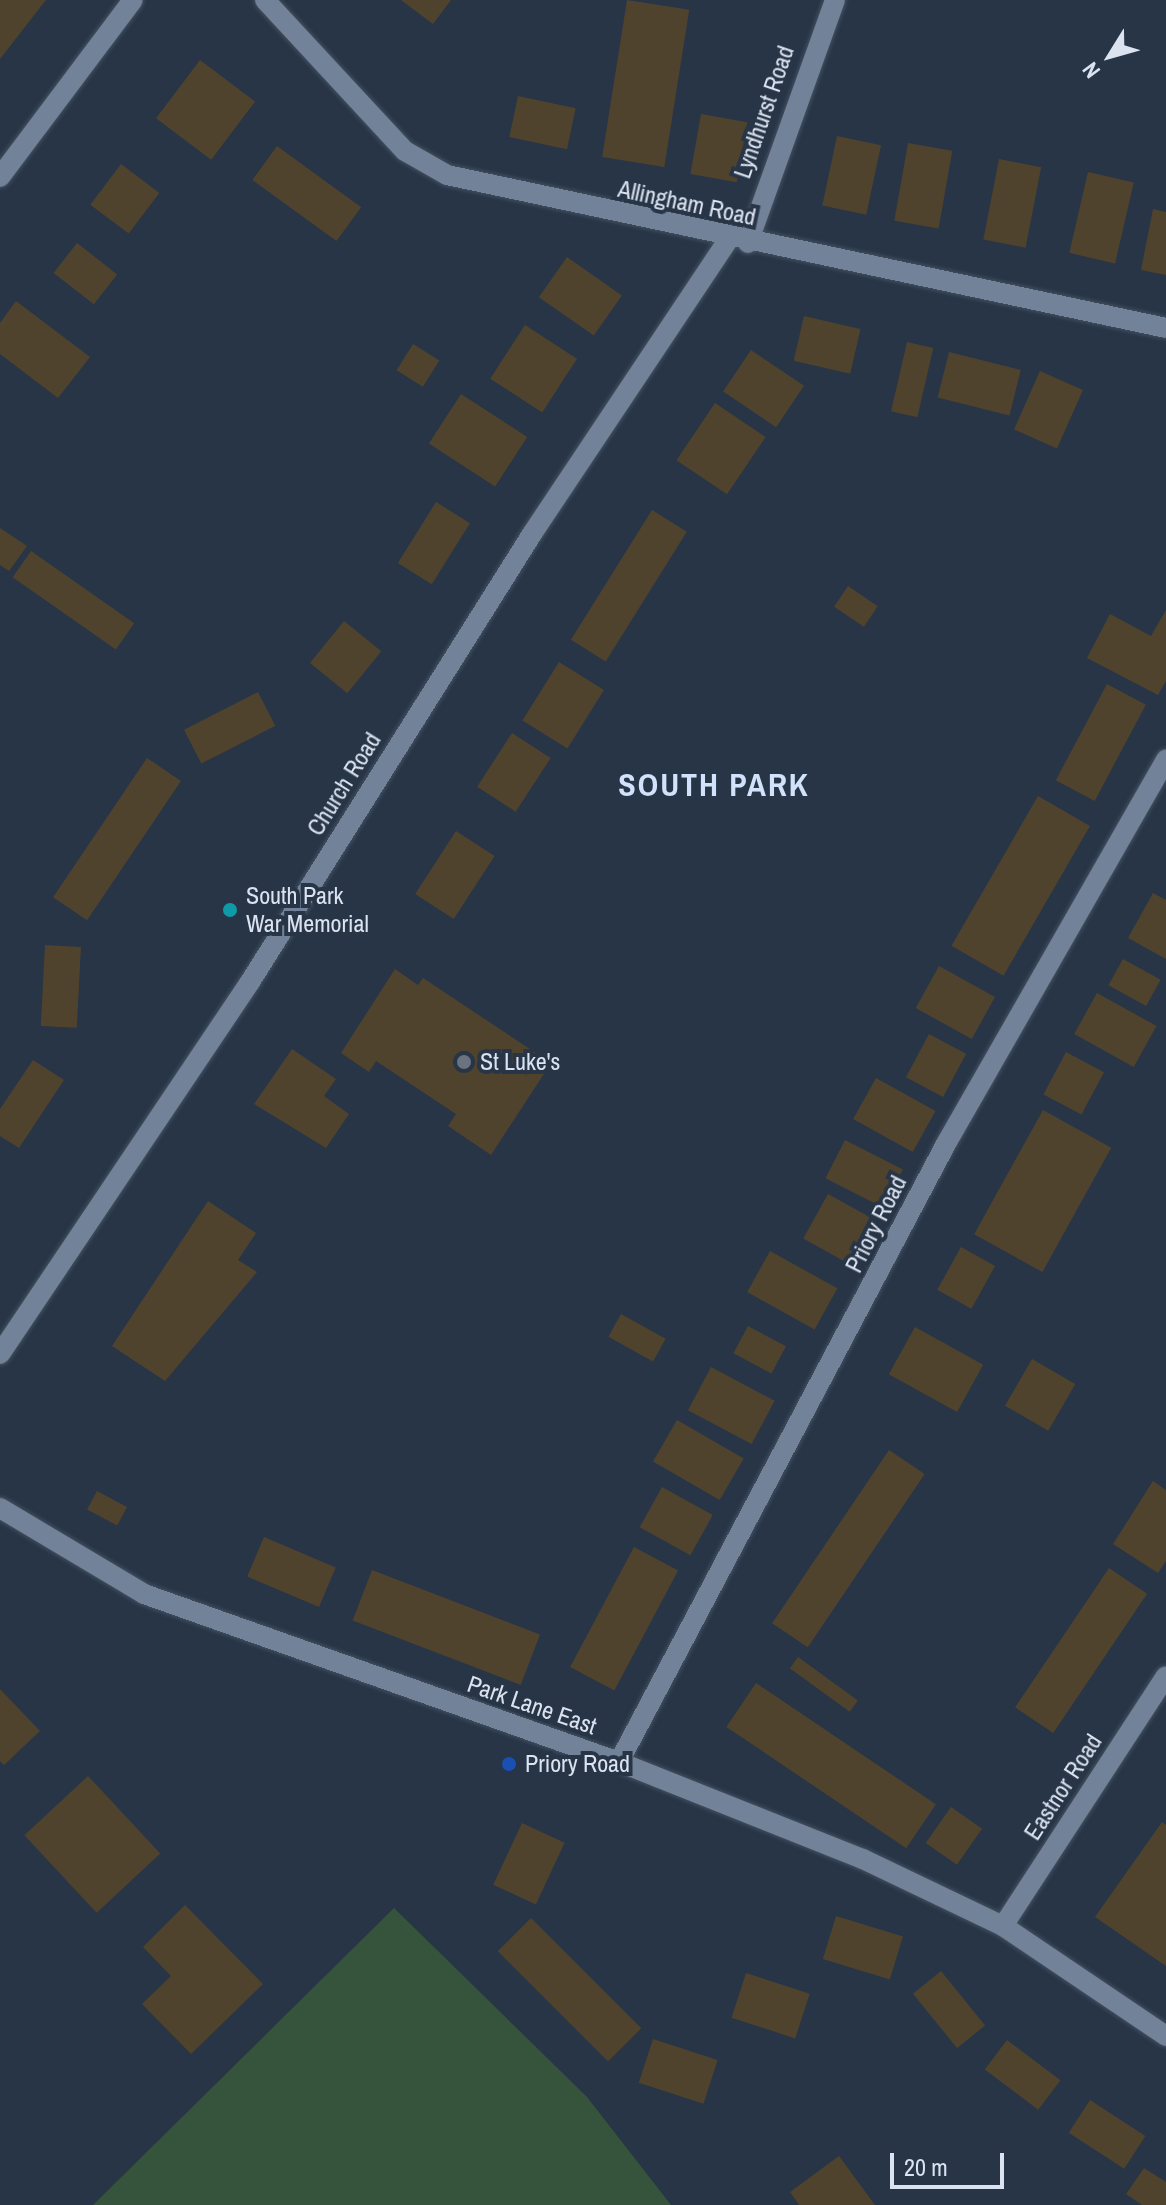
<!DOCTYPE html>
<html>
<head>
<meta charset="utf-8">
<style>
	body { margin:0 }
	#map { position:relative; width:1166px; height:2205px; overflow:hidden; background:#273547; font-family:"Archivo Narrow",sans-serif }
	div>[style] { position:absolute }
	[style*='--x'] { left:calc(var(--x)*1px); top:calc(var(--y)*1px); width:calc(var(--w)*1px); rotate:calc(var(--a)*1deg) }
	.green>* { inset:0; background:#36543c }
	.building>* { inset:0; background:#50432d; transform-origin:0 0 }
	.roads { filter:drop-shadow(0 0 2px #445060) drop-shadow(0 0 2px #445060) }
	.minor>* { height:20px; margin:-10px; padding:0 10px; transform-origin:10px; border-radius:10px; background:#728298 }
	.tertiary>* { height:20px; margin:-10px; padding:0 10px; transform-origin:10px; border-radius:10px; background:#728298 }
	.dots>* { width:22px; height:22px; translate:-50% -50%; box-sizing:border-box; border:4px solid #273547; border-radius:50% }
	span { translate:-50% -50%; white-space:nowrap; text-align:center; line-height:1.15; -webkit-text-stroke:8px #273547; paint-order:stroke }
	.street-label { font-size:24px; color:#dbe3f0 }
	.poi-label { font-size:24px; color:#dbe3f0 }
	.left { translate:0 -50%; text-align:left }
	.district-label { font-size:32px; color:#d1e2fa; font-weight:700; letter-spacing:2px }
	.north { position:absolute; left:1070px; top:16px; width:80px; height:80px; -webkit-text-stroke:6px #273547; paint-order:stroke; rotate:233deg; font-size:22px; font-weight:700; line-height:32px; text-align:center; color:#dbe3f0 }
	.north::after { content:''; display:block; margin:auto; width:28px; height:36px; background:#dbe3f0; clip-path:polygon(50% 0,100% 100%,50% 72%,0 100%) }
	.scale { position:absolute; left:890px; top:2153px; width:114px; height:36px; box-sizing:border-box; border:4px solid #dbe3f0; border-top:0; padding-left:10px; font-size:24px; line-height:28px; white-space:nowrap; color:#dbe3f0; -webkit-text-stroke:6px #273547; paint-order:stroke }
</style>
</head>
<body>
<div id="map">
	<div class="green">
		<i style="clip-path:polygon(394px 1908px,587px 2097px,671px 2205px,93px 2205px)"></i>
	</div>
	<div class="building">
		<i style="clip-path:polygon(0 0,46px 0,0 59px)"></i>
		<i style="clip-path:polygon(401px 0,451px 0,433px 24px)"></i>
		<i style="left:627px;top:0;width:63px;height:159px;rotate:9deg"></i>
		<i style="left:200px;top:60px;width:69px;height:73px;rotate:37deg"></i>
		<i style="left:518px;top:96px;width:59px;height:42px;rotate:12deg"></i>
		<i style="left:701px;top:114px;width:47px;height:61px;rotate:10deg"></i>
		<i style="left:837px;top:136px;width:45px;height:71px;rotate:12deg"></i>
		<i style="left:908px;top:143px;width:45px;height:79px;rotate:10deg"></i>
		<i style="left:277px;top:146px;width:104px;height:42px;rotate:36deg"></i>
		<i style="left:999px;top:159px;width:43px;height:82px;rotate:11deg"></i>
		<i style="left:121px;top:164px;width:48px;height:51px;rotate:37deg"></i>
		<i style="left:1088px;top:172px;width:47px;height:83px;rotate:13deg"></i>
		<i style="clip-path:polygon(1153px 209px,1166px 212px,1166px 275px,1141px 270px)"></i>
		<i style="left:77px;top:243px;width:51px;height:38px;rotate:38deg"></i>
		<i style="left:567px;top:257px;width:67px;height:49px;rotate:35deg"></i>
		<i style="clip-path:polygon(16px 301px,90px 357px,58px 398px,0 354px,0 323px)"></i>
		<i style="left:804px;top:316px;width:58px;height:46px;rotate:13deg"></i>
		<i style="left:525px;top:325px;width:62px;height:64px;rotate:33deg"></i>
		<i style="left:907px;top:342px;width:27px;height:71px;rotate:13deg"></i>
		<i style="left:413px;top:344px;width:31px;height:31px;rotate:32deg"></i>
		<i style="left:751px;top:350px;width:64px;height:50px;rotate:34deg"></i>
		<i style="left:949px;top:352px;width:74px;height:47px;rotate:14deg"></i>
		<i style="left:1040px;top:371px;width:47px;height:64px;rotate:24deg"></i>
		<i style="left:461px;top:394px;width:79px;height:59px;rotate:33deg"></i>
		<i style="left:715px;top:403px;width:61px;height:69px;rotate:34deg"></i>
		<i style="left:436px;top:502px;width:40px;height:72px;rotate:32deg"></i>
		<i style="left:652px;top:510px;width:41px;height:153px;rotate:32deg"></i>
		<i style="clip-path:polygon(0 528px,27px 546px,9px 571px,0 565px)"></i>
		<i style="left:31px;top:551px;width:126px;height:32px;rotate:35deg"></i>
		<i style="left:848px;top:586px;width:36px;height:25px;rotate:34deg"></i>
		<i style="clip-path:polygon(1166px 610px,1166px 681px,1158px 695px,1087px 658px,1110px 614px,1151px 636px)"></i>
		<i style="left:344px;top:621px;width:48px;height:54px;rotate:39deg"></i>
		<i style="left:559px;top:662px;width:53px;height:69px;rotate:32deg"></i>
		<i style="left:1107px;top:684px;width:44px;height:109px;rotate:28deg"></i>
		<i style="left:258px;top:692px;width:38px;height:83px;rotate:63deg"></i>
		<i style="left:512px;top:733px;width:46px;height:64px;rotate:33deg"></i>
		<i style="left:147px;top:758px;width:41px;height:168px;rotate:34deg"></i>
		<i style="left:1038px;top:796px;width:60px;height:173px;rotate:30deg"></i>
		<i style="left:456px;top:831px;width:46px;height:75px;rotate:33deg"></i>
		<i style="clip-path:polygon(1153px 893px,1166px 900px,1166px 959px,1128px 938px)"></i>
		<i style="left:45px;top:945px;width:36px;height:81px;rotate:3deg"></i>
		<i style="left:1123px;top:959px;width:43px;height:30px;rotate:29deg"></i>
		<i style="left:939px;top:966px;width:64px;height:48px;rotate:29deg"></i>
		<i style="clip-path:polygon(395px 969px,418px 985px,423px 978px,551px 1063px,491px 1155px,448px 1126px,456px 1114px,376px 1061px,369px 1072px,341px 1053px)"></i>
		<i style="left:1097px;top:993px;width:68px;height:47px;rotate:29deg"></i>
		<i style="left:929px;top:1034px;width:42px;height:49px;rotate:28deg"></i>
		<i style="clip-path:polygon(292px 1049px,336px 1079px,324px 1096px,349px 1114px,326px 1148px,254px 1104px)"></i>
		<i style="left:1066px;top:1052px;width:43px;height:48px;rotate:28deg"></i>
		<i style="clip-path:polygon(33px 1060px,64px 1080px,19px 1148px,0 1136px,0 1109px)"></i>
		<i style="left:876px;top:1078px;width:68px;height:47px;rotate:29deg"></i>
		<i style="left:1043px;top:1110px;width:78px;height:142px;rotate:29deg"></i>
		<i style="left:845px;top:1140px;width:65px;height:43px;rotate:27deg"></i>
		<i style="left:828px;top:1194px;width:50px;height:51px;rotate:29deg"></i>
		<i style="clip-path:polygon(208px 1201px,256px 1233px,238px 1260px,257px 1272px,165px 1381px,112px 1346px)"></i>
		<i style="left:961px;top:1247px;width:39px;height:49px;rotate:29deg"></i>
		<i style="left:770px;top:1251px;width:77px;height:47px;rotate:29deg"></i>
		<i style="left:621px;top:1314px;width:51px;height:26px;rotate:29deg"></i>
		<i style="left:748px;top:1326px;width:43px;height:31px;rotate:28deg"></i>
		<i style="left:915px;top:1327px;width:78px;height:54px;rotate:29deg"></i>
		<i style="left:1032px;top:1359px;width:50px;height:54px;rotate:30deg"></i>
		<i style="left:711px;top:1367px;width:72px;height:49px;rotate:28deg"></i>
		<i style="left:677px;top:1420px;width:77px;height:48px;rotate:30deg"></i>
		<i style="left:889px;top:1450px;width:43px;height:209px;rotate:34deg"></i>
		<i style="clip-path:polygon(1153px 1481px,1166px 1490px,1166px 1561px,1158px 1573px,1113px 1544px)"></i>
		<i style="left:662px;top:1487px;width:58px;height:46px;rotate:29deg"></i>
		<i style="left:97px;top:1491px;width:34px;height:21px;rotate:28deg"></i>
		<i style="left:264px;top:1537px;width:78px;height:43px;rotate:23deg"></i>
		<i style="left:634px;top:1547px;width:50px;height:136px;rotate:28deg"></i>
		<i style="left:1109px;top:1568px;width:46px;height:168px;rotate:34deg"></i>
		<i style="left:372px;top:1570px;width:180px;height:54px;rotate:21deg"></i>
		<i style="left:798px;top:1657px;width:74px;height:14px;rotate:36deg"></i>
		<i style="left:756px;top:1683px;width:217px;height:53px;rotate:34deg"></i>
		<i style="clip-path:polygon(0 1689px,40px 1731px,4px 1765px,0 1761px)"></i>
		<i style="left:88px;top:1776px;width:106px;height:87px;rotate:47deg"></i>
		<i style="left:951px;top:1807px;width:38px;height:44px;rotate:35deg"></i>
		<i style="clip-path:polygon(1162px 1822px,1166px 1825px,1166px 1966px,1095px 1917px)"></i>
		<i style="left:522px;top:1823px;width:47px;height:68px;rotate:25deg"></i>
		<i style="clip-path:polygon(185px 1905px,263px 1984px,191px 2054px,142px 2004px,171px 1976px,143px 1947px)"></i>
		<i style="left:836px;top:1916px;width:70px;height:45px;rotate:17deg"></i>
		<i style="left:531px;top:1918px;width:156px;height:47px;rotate:45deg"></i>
		<i style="left:941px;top:1971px;width:70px;height:36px;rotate:51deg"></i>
		<i style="left:746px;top:1973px;width:67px;height:47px;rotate:18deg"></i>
		<i style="left:653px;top:2039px;width:68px;height:46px;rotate:18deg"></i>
		<i style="left:1007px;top:2040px;width:67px;height:37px;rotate:37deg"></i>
		<i style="left:1090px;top:2100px;width:66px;height:39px;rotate:33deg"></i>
		<i style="clip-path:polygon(839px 2156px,875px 2205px,799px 2205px,790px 2192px)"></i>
		<i style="clip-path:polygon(1144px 2168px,1166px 2182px,1166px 2205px,1142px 2205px,1126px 2194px)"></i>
	</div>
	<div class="roads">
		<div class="minor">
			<i style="--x:265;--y:0;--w:206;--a:47.2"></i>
			<i style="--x:405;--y:151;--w:48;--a:29.7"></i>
			<i style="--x:447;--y:175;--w:735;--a:12.01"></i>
			<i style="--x:0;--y:177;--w:221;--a:-53.1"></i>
			<i style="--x:748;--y:243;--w:258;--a:-70.3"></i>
			<i style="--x:0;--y:1354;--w:448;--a:-56.1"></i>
			<i style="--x:250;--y:982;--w:529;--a:-57.81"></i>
			<i style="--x:532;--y:534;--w:355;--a:-56.3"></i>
			<i style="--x:619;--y:1762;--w:701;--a:-62.12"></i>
			<i style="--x:947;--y:1142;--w:441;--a:-60.2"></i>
			<i style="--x:1003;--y:1926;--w:298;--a:-56.9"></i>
		</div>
		<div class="tertiary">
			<i style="--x:0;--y:1508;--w:168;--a:30.8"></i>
			<i style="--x:144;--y:1594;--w:504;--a:19.48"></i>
			<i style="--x:619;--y:1762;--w:263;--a:21.7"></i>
			<i style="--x:863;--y:1859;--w:155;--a:25.6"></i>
			<i style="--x:1003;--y:1926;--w:197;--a:34"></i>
		</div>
	</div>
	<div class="dots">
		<i style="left:230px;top:910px;background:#0f9aa8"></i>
		<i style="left:464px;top:1062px;background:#6b7280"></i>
		<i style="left:509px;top:1764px;background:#1a4fb4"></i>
	</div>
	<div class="street-label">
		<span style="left:764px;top:112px;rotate:-71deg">Lyndhurst Road</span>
		<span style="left:687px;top:203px;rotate:12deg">Allingham Road</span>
		<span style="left:344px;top:784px;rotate:-58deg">Church Road</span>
		<span style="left:876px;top:1224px;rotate:-63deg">Priory Road</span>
		<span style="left:532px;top:1705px;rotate:19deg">Park Lane East</span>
		<span style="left:1063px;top:1787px;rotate:-57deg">Eastnor Road</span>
	</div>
	<div class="poi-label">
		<span class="left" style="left:246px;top:910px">South Park<br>War Memorial</span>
		<span class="left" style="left:480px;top:1062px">St Luke's</span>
		<span class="left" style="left:525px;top:1764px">Priory Road</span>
	</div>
	<div class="district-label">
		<span style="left:714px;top:785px">SOUTH PARK</span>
	</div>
	<div class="north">N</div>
	<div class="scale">20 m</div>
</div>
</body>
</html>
